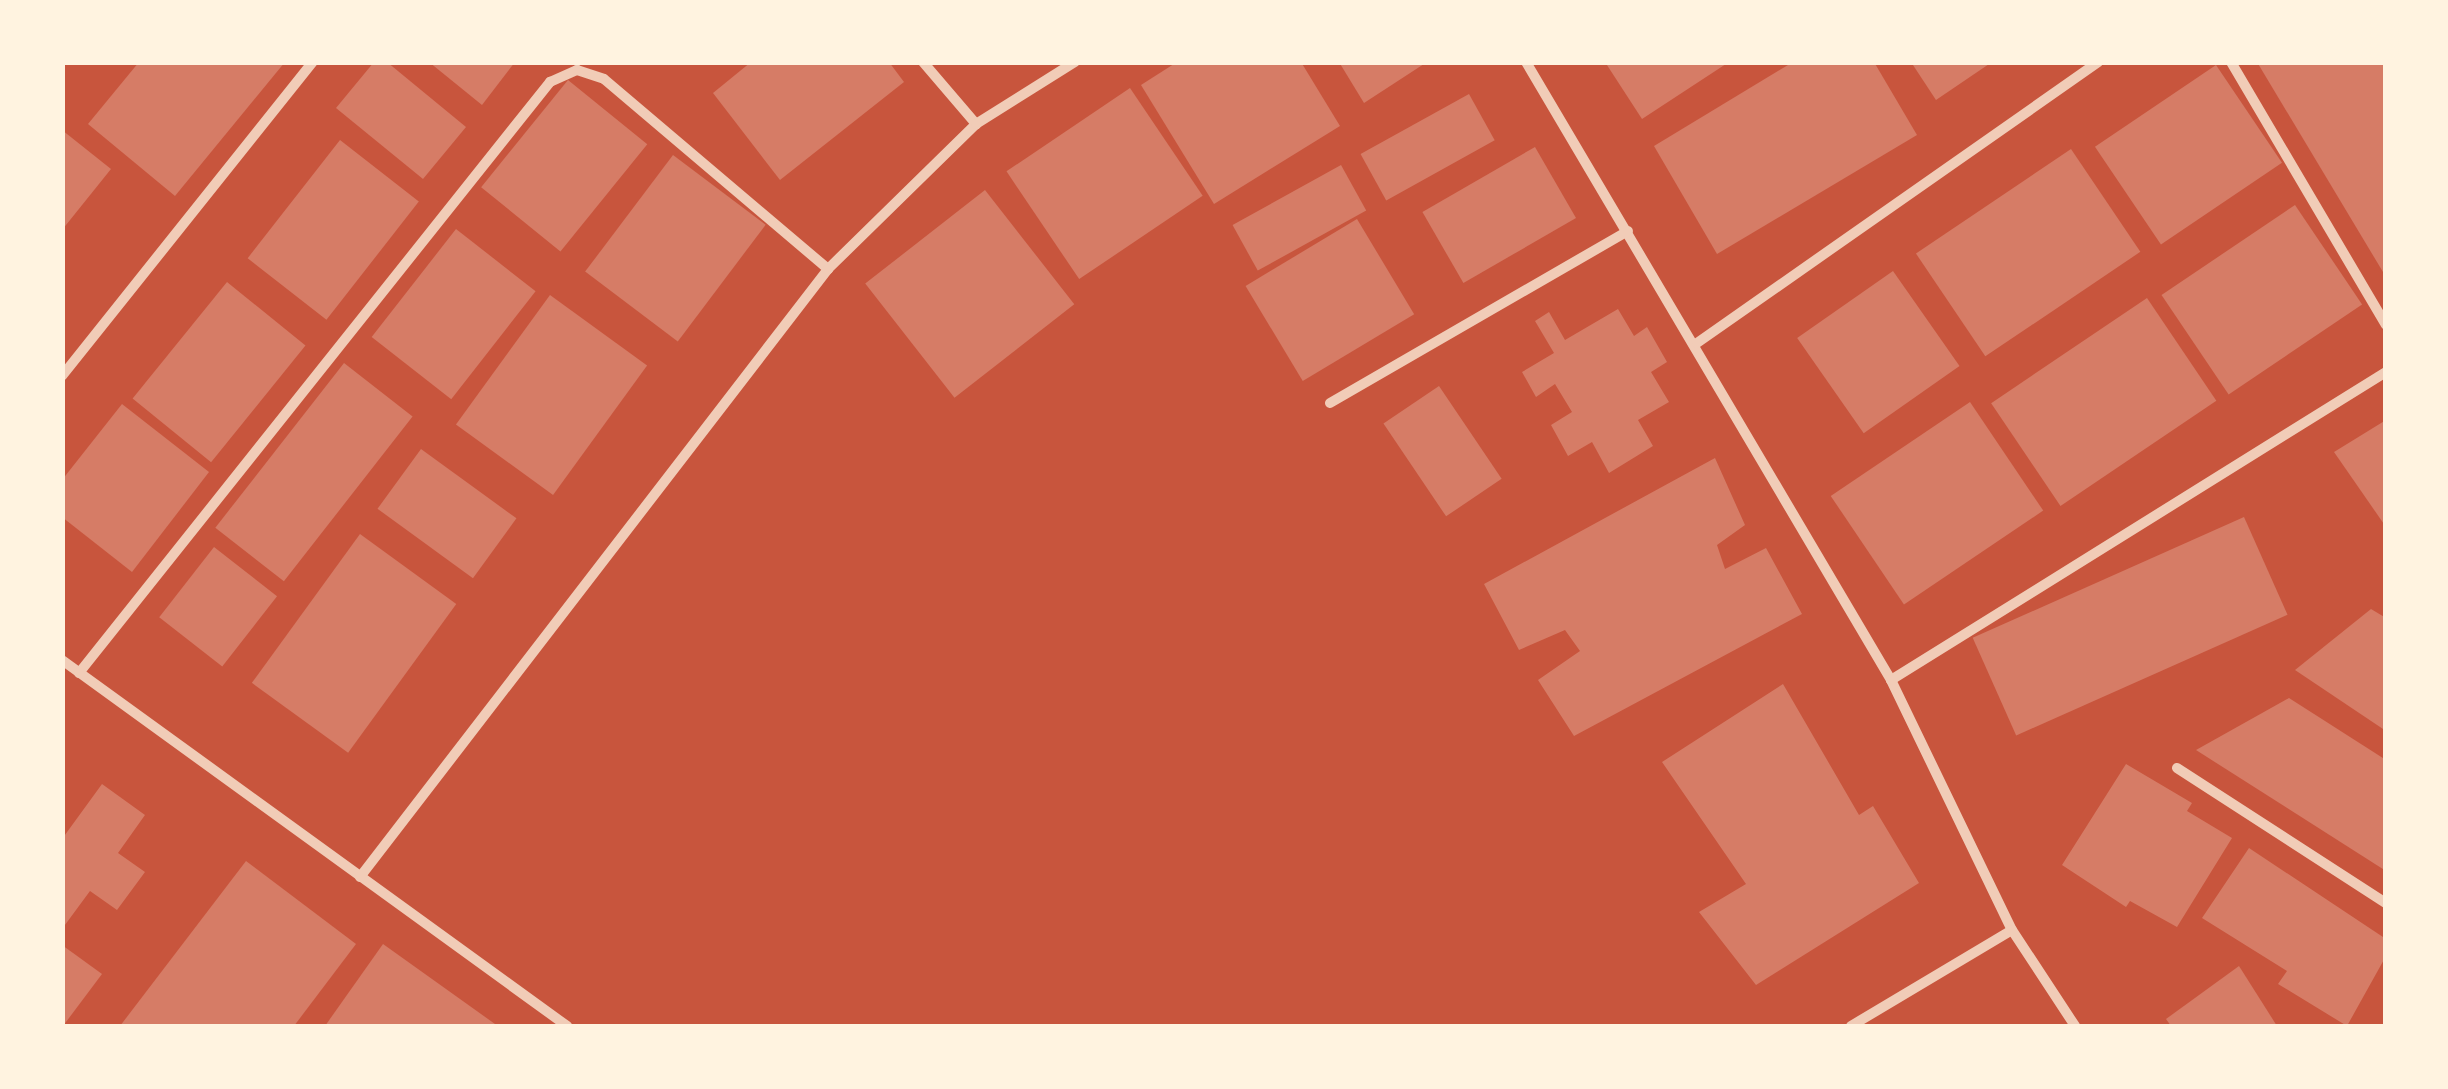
<!DOCTYPE html>
<html>
<head>
<meta charset="utf-8">
<style>
	body { margin:0 }
	#map { position:relative; width:2448px; height:1089px; overflow:hidden; background:#c8553d; font-family:"Zilla Slab",serif }
	div>[style] { position:absolute }
	[style*='--x'] { left:calc(var(--x)*1px); top:calc(var(--y)*1px); width:calc(var(--w)*1px); rotate:calc(var(--a)*1deg) }
	.building>* { inset:0; background:#d67c66; transform-origin:0 0 }
	.minor>* { height:10px; margin:-5px; padding:0 5px; transform-origin:5px; border-radius:5px; background:#f1ccb7 }
	span { translate:-50% -50%; white-space:nowrap; text-align:center; line-height:1.15; -webkit-text-stroke:10px #fff3e0; paint-order:stroke }
	.frame { position:absolute; inset:0; border:65px solid #fff3e0; pointer-events:none }
</style>
</head>
<body>
<div id="map">
	<div class="building">
		<i style="clip-path:polygon(139px 62px,285px 62px,175px 196px,88px 124px)"></i>
		<i style="clip-path:polygon(374px 62px,387px 62px,466px 127px,423px 179px,336px 108px)"></i>
		<i style="clip-path:polygon(429px 62px,515px 62px,482px 105px)"></i>
		<i style="clip-path:polygon(751px 62px,889px 62px,904px 82px,780px 180px,713px 93px)"></i>
		<i style="clip-path:polygon(1177px 62px,1301px 62px,1340px 126px,1214px 204px,1141px 85px)"></i>
		<i style="clip-path:polygon(1339px 62px,1427px 62px,1364px 103px)"></i>
		<i style="clip-path:polygon(1605px 62px,1729px 62px,1642px 119px)"></i>
		<i style="clip-path:polygon(1793px 62px,1874px 62px,1917px 135px,1717px 254px,1654px 146px)"></i>
		<i style="clip-path:polygon(1911px 62px,1992px 62px,1936px 100px)"></i>
		<i style="clip-path:polygon(2257px 62px,2386px 62px,2386px 277px)"></i>
		<i style="left:2216px;top:65px;width:118px;height:146px;rotate:56deg"></i>
		<i style="left:568px;top:80px;width:102px;height:138px;rotate:39deg"></i>
		<i style="left:1130px;top:88px;width:130px;height:149px;rotate:56deg"></i>
		<i style="left:1469px;top:94px;width:53px;height:124px;rotate:61deg"></i>
		<i style="clip-path:polygon(62px 130px,111px 169px,62px 230px)"></i>
		<i style="left:340px;top:140px;width:100px;height:150px;rotate:38deg"></i>
		<i style="left:1535px;top:147px;width:82px;height:130px;rotate:60deg"></i>
		<i style="left:2071px;top:149px;width:124px;height:187px;rotate:56deg"></i>
		<i style="left:673px;top:155px;width:116px;height:146px;rotate:37deg"></i>
		<i style="left:1341px;top:165px;width:52px;height:124px;rotate:61deg"></i>
		<i style="left:985px;top:190px;width:145px;height:152px;rotate:52deg"></i>
		<i style="left:2295px;top:205px;width:120px;height:161px;rotate:56deg"></i>
		<i style="left:1357px;top:219px;width:111px;height:130px;rotate:59deg"></i>
		<i style="left:456px;top:229px;width:101px;height:137px;rotate:38deg"></i>
		<i style="left:1893px;top:271px;width:116px;height:117px;rotate:55deg"></i>
		<i style="left:227px;top:282px;width:101px;height:150px;rotate:39deg"></i>
		<i style="left:550px;top:295px;width:120px;height:160px;rotate:36deg"></i>
		<i style="left:2147px;top:298px;width:124px;height:188px;rotate:56deg"></i>
		<i style="clip-path:polygon(1618px 309px,1634px 336px,1647px 327px,1667px 362px,1651px 372px,1669px 402px,1638px 420px,1653px 446px,1609px 473px,1592px 442px,1568px 456px,1551px 425px,1572px 412px,1555px 384px,1536px 397px,1522px 372px,1554px 353px,1535px 321px,1549px 312px,1565px 340px)"></i>
		<i style="left:344px;top:363px;width:87px;height:209px;rotate:38deg"></i>
		<i style="left:1439px;top:386px;width:112px;height:67px;rotate:56deg"></i>
		<i style="left:1970px;top:402px;width:131px;height:168px;rotate:56deg"></i>
		<i style="clip-path:polygon(122px 404px,209px 472px,132px 572px,62px 517px,62px 480px)"></i>
		<i style="clip-path:polygon(2386px 420px,2386px 527px,2334px 452px)"></i>
		<i style="left:421px;top:449px;width:118px;height:74px;rotate:36deg"></i>
		<i style="clip-path:polygon(1715px 458px,1745px 525px,1717px 545px,1725px 569px,1766px 548px,1802px 614px,1574px 736px,1538px 680px,1580px 651px,1565px 630px,1519px 650px,1484px 584px)"></i>
		<i style="left:2244px;top:517px;width:107px;height:297px;rotate:66deg"></i>
		<i style="left:360px;top:534px;width:119px;height:184px;rotate:36deg"></i>
		<i style="left:214px;top:547px;width:80px;height:89px;rotate:38deg"></i>
		<i style="clip-path:polygon(2371px 609px,2386px 618px,2386px 731px,2295px 670px)"></i>
		<i style="clip-path:polygon(1783px 684px,1859px 815px,1873px 806px,1919px 883px,1756px 985px,1699px 912px,1746px 884px,1662px 762px)"></i>
		<i style="clip-path:polygon(2289px 698px,2386px 760px,2386px 871px,2196px 750px)"></i>
		<i style="clip-path:polygon(2126px 764px,2192px 803px,2187px 811px,2232px 838px,2177px 927px,2130px 901px,2126px 907px,2062px 865px)"></i>
		<i style="clip-path:polygon(102px 784px,145px 815px,118px 853px,145px 872px,117px 910px,90px 891px,62px 929px,62px 839px)"></i>
		<i style="clip-path:polygon(2249px 848px,2386px 939px,2386px 956px,2347px 1026px,2278px 984px,2287px 971px,2202px 918px)"></i>
		<i style="clip-path:polygon(246px 861px,356px 944px,294px 1026px,120px 1026px)"></i>
		<i style="clip-path:polygon(383px 944px,495px 1024px,493px 1026px,325px 1026px)"></i>
		<i style="clip-path:polygon(62px 945px,102px 974px,63px 1026px,62px 1026px)"></i>
		<i style="clip-path:polygon(2239px 966px,2277px 1026px,2171px 1026px,2166px 1019px)"></i>
	</div>
	<div class="minor">
		<i style="--x:923;--y:62;--w:82;--a:49.5"></i>
		<i style="--x:1526;--y:62;--w:718;--a:59.43"></i>
		<i style="--x:1891;--y:680;--w:278;--a:64.2"></i>
		<i style="--x:2012;--y:930;--w:115;--a:56.7"></i>
		<i style="--x:2231;--y:62;--w:305;--a:59.5"></i>
		<i style="--x:1697;--y:343;--w:490;--a:-35"></i>
		<i style="--x:62;--y:376;--w:402;--a:-51.4"></i>
		<i style="--x:1330;--y:403;--w:344;--a:-30"></i>
		<i style="--x:62;--y:660;--w:624;--a:35.93"></i>
		<i style="--x:79;--y:673;--w:756;--a:-51.45"></i>
		<i style="--x:550;--y:82;--w:30;--a:-24"></i>
		<i style="--x:577;--y:70;--w:28;--a:18"></i>
		<i style="--x:604;--y:79;--w:294;--a:40.3"></i>
		<i style="--x:1891;--y:680;--w:583;--a:-31.89"></i>
		<i style="--x:2177;--y:768;--w:249;--a:32.9"></i>
		<i style="--x:360;--y:877;--w:767;--a:-52.41"></i>
		<i style="--x:828;--y:269;--w:207;--a:-44.4"></i>
		<i style="--x:976;--y:124;--w:117;--a:-32.1"></i>
		<i style="--x:1851;--y:1026;--w:187;--a:-30.8"></i>
	</div>
	<div class="frame"></div>
</div>
</body>
</html>
